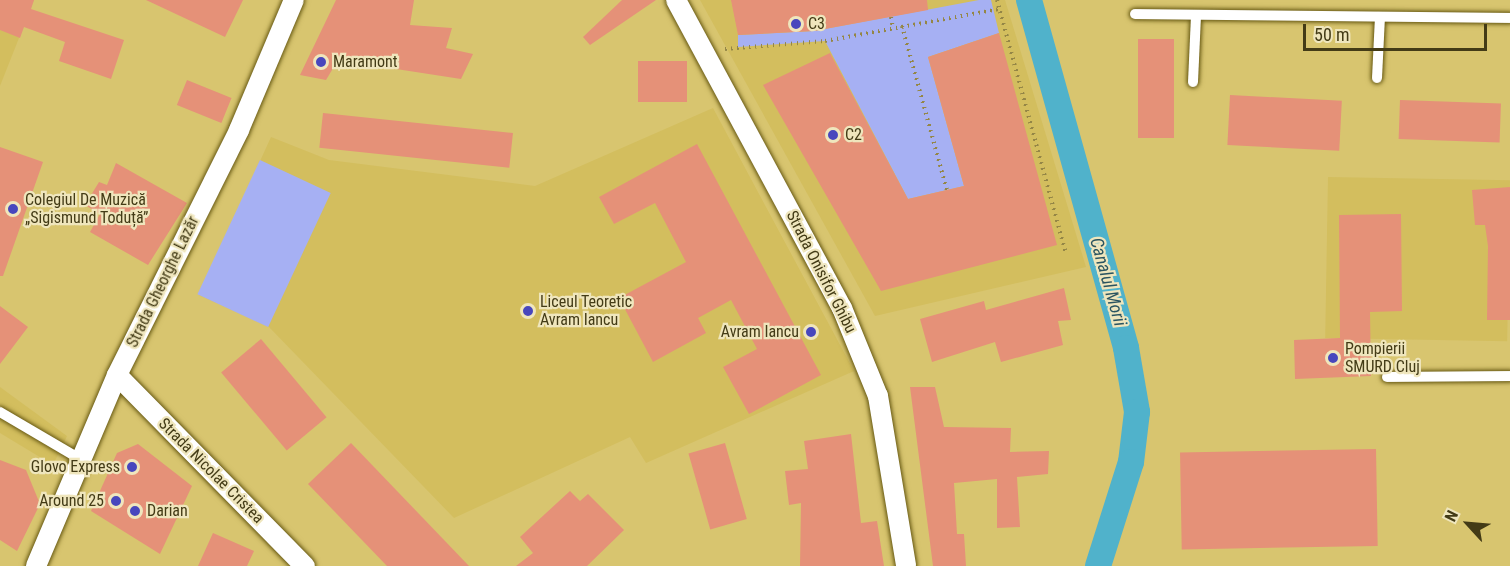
<!DOCTYPE html>
<html>
<head>
<meta charset="utf-8">
<style>
	body { margin:0 }
	#map { position:relative; width:1510px; height:566px; overflow:hidden; background:#d8c56f; font-family:"Roboto Condensed",sans-serif }
	div>[style] { position:absolute }
	[style*='--x'] { left:calc(var(--x)*1px); top:calc(var(--y)*1px); width:calc(var(--w)*1px); rotate:calc(var(--a)*1deg) }
	.built>* { inset:0; background:#d3be5e; transform-origin:0 0 }
	.green>* { inset:0; background:#a6b0f3; transform-origin:0 0 }
	.canal>* { height:26px; margin:-13px; padding:0 13px; transform-origin:13px; border-radius:13px; background:#50b2cb }
	.building>* { inset:0; background:#e59178; transform-origin:0 0 }
	.path>* { height:4px; margin-top:-2px; transform-origin:0; background:repeating-linear-gradient(90deg,#948646 0 1.5px,transparent 0 6px) }
	.roads { filter:drop-shadow(0 0 2px #675913) drop-shadow(0 0 2px #675913) }
	.service>* { height:10px; margin:-5px; padding:0 5px; transform-origin:5px; border-radius:5px; background:#fff }
	.minor>* { height:20px; margin:-10px; padding:0 10px; transform-origin:10px; border-radius:10px; background:#fff }
	.dots>* { width:16px; height:16px; translate:-50% -50%; box-sizing:border-box; border:3px solid #efe6bd; border-radius:50% }
	span { translate:-50% -50%; white-space:nowrap; text-align:center; line-height:1.15; -webkit-text-stroke:4.5px #efe6bd; paint-order:stroke }
	.poi-label { font-size:16px; color:#433b16 }
	.left { translate:0 -50%; text-align:left }
	.right { translate:-100% -50%; text-align:right }
	.street-label { font-size:16px; color:#433b16 }
	.water-label { font-size:18px; color:#2a5460; font-style:italic }
	.north { position:absolute; left:1438px; top:494px; width:60px; height:60px; -webkit-text-stroke:4px #efe6bd; paint-order:stroke; rotate:296deg; font-size:16px; font-weight:700; line-height:24px; text-align:center; color:#433b16 }
	.north::after { content:''; display:block; margin:auto; width:21px; height:27px; background:#433b16; clip-path:polygon(50% 0,100% 100%,50% 72%,0 100%) }
	.scale { position:absolute; left:1303px; top:24px; width:184px; height:27px; box-sizing:border-box; border:3px solid #433b16; border-top:0; padding-left:8px; font-size:18px; line-height:21px; white-space:nowrap; color:#433b16; -webkit-text-stroke:4px #efe6bd; paint-order:stroke }
</style>
</head>
<body>
<div id="map">
	<div class="built">
		<i style="clip-path:polygon(0 0,34px 0,0 86px)"></i>
		<i style="clip-path:polygon(700px 0,1005px 0,1086px 267px,875px 316px)"></i>
		<i style="clip-path:polygon(713px 108px,854px 371px,646px 463px,630px 437px,454px 518px,269px 327px,199px 295px,271px 137px,329px 160px,535px 186px)"></i>
		<i style="left:1328px;top:177px;width:182px;height:161px;rotate:1deg"></i>
		<i style="clip-path:polygon(0 387px,67px 436px,53px 465px,0 433px)"></i>
	</div>
	<div class="green">
		<i style="clip-path:polygon(979px 0,991px 0,999px 33px,928px 57px,964px 186px,908px 199px,825px 41px,738px 47px,738px 35px,814px 31px)"></i>
		<i style="left:260px;top:160px;width:78px;height:148px;rotate:25deg"></i>
	</div>
	<div class="canal">
		<i style="--x:1029;--y:0;--w:361;--a:74.4"></i>
		<i style="--x:1126;--y:348;--w:65;--a:80.2"></i>
		<i style="--x:1137;--y:412;--w:50;--a:96.8"></i>
		<i style="--x:1131;--y:462;--w:109;--a:107.6"></i>
	</div>
	<div class="building">
		<i style="clip-path:polygon(0 0,34px 0,31px 9px,124px 40px,111px 79px,59px 61px,65px 42px,24px 27px,20px 38px,0 30px)"></i>
		<i style="clip-path:polygon(146px 0,243px 0,225px 37px)"></i>
		<i style="clip-path:polygon(336px 0,414px 0,410px 25px,452px 28px,446px 48px,473px 54px,461px 79px,338px 60px,326px 80px,300px 75px)"></i>
		<i style="clip-path:polygon(622px 0,656px 0,590px 45px,583px 37px)"></i>
		<i style="clip-path:polygon(731px 0,927px 0,928px 10px,814px 31px,738px 35px)"></i>
		<i style="clip-path:polygon(999px 33px,1057px 245px,881px 291px,763px 85px,830px 53px,908px 199px,964px 186px,928px 57px)"></i>
		<i style="left:1138px;top:39px;width:36px;height:99px"></i>
		<i style="left:638px;top:61px;width:49px;height:41px"></i>
		<i style="left:187px;top:80px;width:48px;height:27px;rotate:22deg"></i>
		<i style="left:1230px;top:95px;width:112px;height:50px;rotate:3deg"></i>
		<i style="left:1400px;top:100px;width:101px;height:39px;rotate:2deg"></i>
		<i style="left:323px;top:113px;width:191px;height:35px;rotate:6deg"></i>
		<i style="clip-path:polygon(697px 144px,821px 375px,749px 414px,723px 367px,757px 349px,731px 300px,698px 318px,706px 333px,653px 362px,619px 298px,686px 262px,655px 203px,614px 224px,599px 197px)"></i>
		<i style="clip-path:polygon(0 147px,43px 162px,3px 276px,0 276px)"></i>
		<i style="clip-path:polygon(116px 163px,187px 203px,148px 265px,90px 232px,100px 214px,85px 205px,99px 182px,107px 185px)"></i>
		<i style="clip-path:polygon(1510px 187px,1510px 320px,1487px 320px,1488px 246px,1485px 225px,1475px 225px,1472px 190px)"></i>
		<i style="clip-path:polygon(1401px 214px,1402px 311px,1370px 312px,1371px 376px,1295px 379px,1294px 340px,1340px 338px,1339px 215px)"></i>
		<i style="clip-path:polygon(1064px 288px,1071px 320px,1058px 321px,1063px 345px,1001px 362px,995px 342px,932px 362px,920px 319px,984px 301px,986px 310px)"></i>
		<i style="clip-path:polygon(0 306px,28px 327px,0 364px)"></i>
		<i style="left:261px;top:339px;width:102px;height:52px;rotate:50deg"></i>
		<i style="clip-path:polygon(910px 387px,935px 387px,944px 427px,1011px 428px,1010px 452px,1049px 451px,1048px 474px,1017px 477px,1020px 527px,997px 528px,997px 479px,954px 483px,957px 534px,964px 534px,966px 566px,933px 566px)"></i>
		<i style="clip-path:polygon(851px 434px,861px 523px,877px 521px,884px 566px,800px 566px,801px 503px,789px 505px,785px 471px,808px 469px,804px 441px)"></i>
		<i style="clip-path:polygon(351px 443px,469px 566px,387px 566px,308px 484px)"></i>
		<i style="left:725px;top:443px;width:79px;height:38px;rotate:74deg"></i>
		<i style="clip-path:polygon(138px 444px,192px 486px,160px 554px,91px 511px,117px 453px)"></i>
		<i style="left:1376px;top:449px;width:97px;height:196px;rotate:89deg"></i>
		<i style="clip-path:polygon(0 460px,26px 470px,40px 504px,17px 551px,0 540px)"></i>
		<i style="clip-path:polygon(570px 491px,580px 501px,588px 494px,624px 530px,587px 566px,516px 566px,533px 553px,520px 537px)"></i>
		<i style="clip-path:polygon(213px 533px,254px 551px,247px 566px,198px 566px)"></i>
	</div>
	<div class="path">
		<i style="--x:997;--y:0;--w:263;--a:74.8"></i>
		<i style="--x:891;--y:17;--w:11;--a:80"></i>
		<i style="--x:902;--y:26;--w:170;--a:74.7"></i>
		<i style="--x:725;--y:49;--w:100;--a:-4.6"></i>
		<i style="--x:825;--y:41;--w:178;--a:-10.4"></i>
	</div>
	<div class="roads">
		<div class="service">
			<i style="--x:1135;--y:14;--w:375;--a:0.6"></i>
			<i style="--x:1377;--y:78;--w:61;--a:-87.2"></i>
			<i style="--x:1193;--y:82;--w:65;--a:-87.4"></i>
			<i style="--x:1387;--y:377;--w:123;--a:-0.5"></i>
			<i style="--x:0;--y:412;--w:93;--a:30.4"></i>
		</div>
		<div class="minor">
			<i style="--x:676;--y:0;--w:350;--a:61.7"></i>
			<i style="--x:842;--y:308;--w:95;--a:67.8"></i>
			<i style="--x:878;--y:396;--w:172;--a:80.6"></i>
			<i style="--x:117;--y:375;--w:268;--a:45.5"></i>
			<i style="--x:36;--y:566;--w:207;--a:-67"></i>
			<i style="--x:117;--y:375;--w:274;--a:-63.5"></i>
			<i style="--x:239;--y:130;--w:141;--a:-67.1"></i>
		</div>
	</div>
	<div class="dots">
		<i style="left:796px;top:24px;background:#4847bd"></i>
		<i style="left:321px;top:62px;background:#4847bd"></i>
		<i style="left:833px;top:135px;background:#4847bd"></i>
		<i style="left:13px;top:209px;background:#4847bd"></i>
		<i style="left:528px;top:311px;background:#4847bd"></i>
		<i style="left:811px;top:332px;background:#4847bd"></i>
		<i style="left:1333px;top:358px;background:#4847bd"></i>
		<i style="left:132px;top:467px;background:#4847bd"></i>
		<i style="left:116px;top:501px;background:#4847bd"></i>
		<i style="left:135px;top:511px;background:#4847bd"></i>
	</div>
	<div class="poi-label">
		<span class="left" style="left:808px;top:24px">C3</span>
		<span class="left" style="left:333px;top:62px">Maramont</span>
		<span class="left" style="left:845px;top:135px">C2</span>
		<span class="left" style="left:25px;top:209px">Colegiul De Muzică<br>„Sigismund Toduță”</span>
		<span class="left" style="left:540px;top:311px">Liceul Teoretic<br>Avram Iancu</span>
		<span class="right" style="left:799px;top:332px">Avram Iancu</span>
		<span class="left" style="left:1345px;top:358px">Pompierii<br>SMURD Cluj</span>
		<span class="right" style="left:120px;top:467px">Glovo Express</span>
		<span class="right" style="left:104px;top:501px">Around 25</span>
		<span class="left" style="left:147px;top:511px">Darian</span>
	</div>
	<div class="street-label">
		<span style="left:821px;top:272px;rotate:63deg">Strada Onisifor Ghibu</span>
		<span style="left:163px;top:282px;rotate:-64deg">Strada Gheorghe Lazăr</span>
		<span style="left:211px;top:471px;rotate:45deg">Strada Nicolae Cristea</span>
	</div>
	<div class="water-label">
		<span style="left:1108px;top:282px;rotate:74deg">Canalul Morii</span>
	</div>
	<div class="north">N</div>
	<div class="scale">50 m</div>
</div>
</body>
</html>
